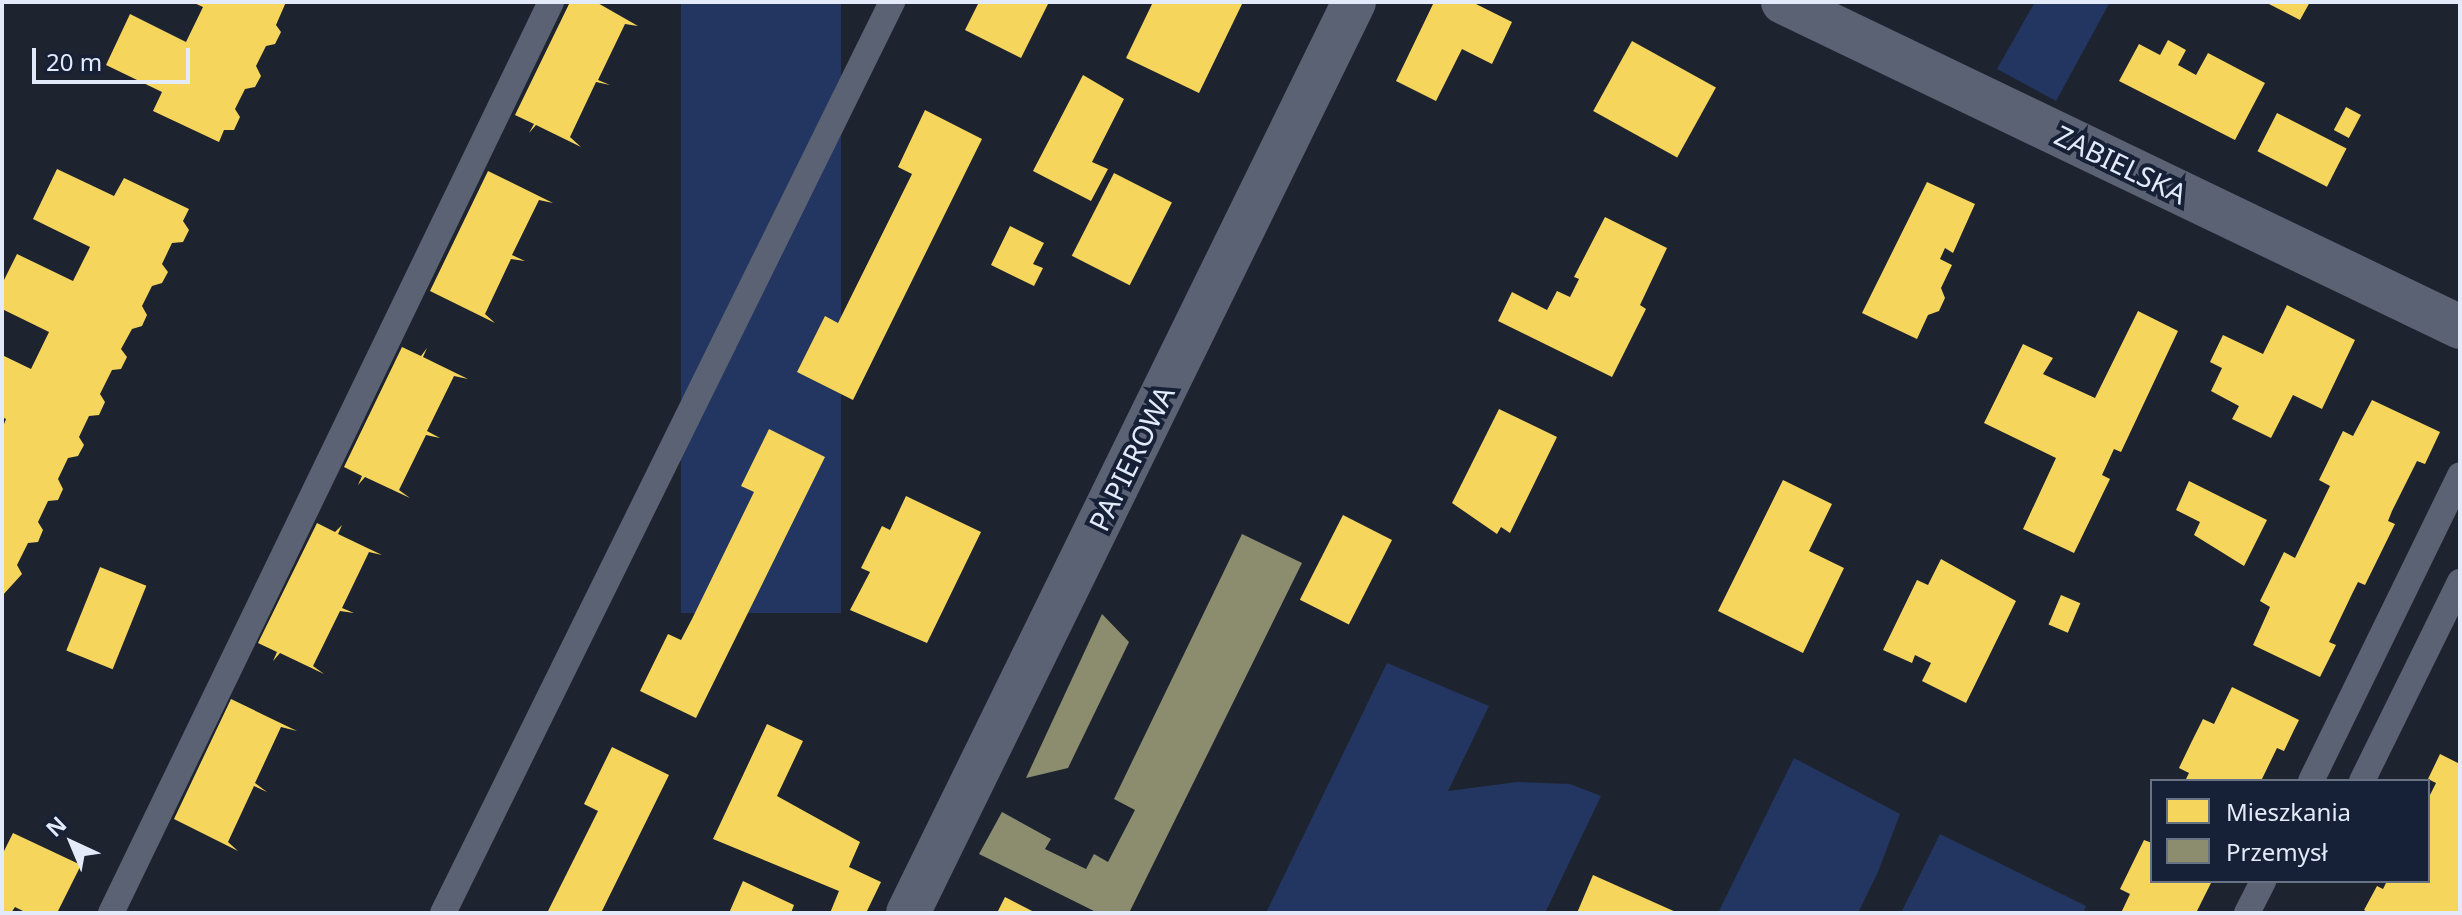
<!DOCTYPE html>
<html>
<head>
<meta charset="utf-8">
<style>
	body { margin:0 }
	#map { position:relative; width:2462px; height:915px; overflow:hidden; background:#1e242f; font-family:"Noto Sans",sans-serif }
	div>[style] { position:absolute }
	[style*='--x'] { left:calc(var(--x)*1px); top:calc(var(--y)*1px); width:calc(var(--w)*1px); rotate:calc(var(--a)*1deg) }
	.green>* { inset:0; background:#233661; transform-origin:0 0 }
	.homes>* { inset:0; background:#f6d55c; transform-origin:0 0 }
	.industry>* { inset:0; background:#8c8c6e }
	.service>* { height:26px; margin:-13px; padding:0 13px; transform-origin:13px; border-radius:13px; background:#5a6273 }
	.minor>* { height:44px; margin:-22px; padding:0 22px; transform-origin:22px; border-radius:22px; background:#5a6273 }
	span { translate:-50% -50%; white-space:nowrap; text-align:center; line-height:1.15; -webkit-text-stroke:8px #162137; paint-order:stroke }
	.street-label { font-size:28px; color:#e3ebfa }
	.frame { position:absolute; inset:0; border:4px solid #e3ebfa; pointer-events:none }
	.legend { position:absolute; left:2150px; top:779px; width:280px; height:104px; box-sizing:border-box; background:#162137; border:2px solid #687285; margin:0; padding:10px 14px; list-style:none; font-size:24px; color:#e3ebfa }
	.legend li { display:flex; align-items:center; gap:16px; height:40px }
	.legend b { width:40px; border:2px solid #687285 }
	.north { position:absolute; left:32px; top:803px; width:80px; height:80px; -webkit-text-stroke:6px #162137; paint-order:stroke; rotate:316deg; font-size:22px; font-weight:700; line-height:32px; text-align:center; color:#e3ebfa }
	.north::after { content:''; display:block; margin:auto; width:28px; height:36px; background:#e3ebfa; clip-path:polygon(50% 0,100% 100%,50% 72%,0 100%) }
	.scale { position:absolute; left:32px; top:48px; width:158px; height:36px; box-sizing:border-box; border:4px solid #e3ebfa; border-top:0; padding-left:10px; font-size:24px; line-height:28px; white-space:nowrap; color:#e3ebfa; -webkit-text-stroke:6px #162137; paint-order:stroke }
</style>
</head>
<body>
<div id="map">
	<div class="green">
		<i style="left:681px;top:2px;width:160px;height:611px"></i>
		<i style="clip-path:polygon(2035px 2px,2110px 2px,2056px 101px,1997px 69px)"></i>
		<i style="clip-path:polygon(1387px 663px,1489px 706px,1448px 791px,1517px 782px,1570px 784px,1601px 796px,1545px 913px,1266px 913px)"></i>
		<i style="clip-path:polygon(1794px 758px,1900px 814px,1878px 872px,1858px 913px,1718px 913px)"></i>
		<i style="clip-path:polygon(1940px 834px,2086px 906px,2083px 913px,1901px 913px)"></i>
	</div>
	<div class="homes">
		<i style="clip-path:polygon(192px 2px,286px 2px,276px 25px,281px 32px,275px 44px,266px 46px,256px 66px,261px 76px,255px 87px,245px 89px,235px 109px,240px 117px,234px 130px,224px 130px,219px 142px,153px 111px,162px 92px,106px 65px,130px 14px,186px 42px,203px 7px)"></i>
		<i style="clip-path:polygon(570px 2px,596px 2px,638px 26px,625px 24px,598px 80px,610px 85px,596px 82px,570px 137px,581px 147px,536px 125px,529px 133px,534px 124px,515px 115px)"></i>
		<i style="clip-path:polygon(979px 2px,1049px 2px,1021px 58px,965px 30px)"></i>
		<i style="clip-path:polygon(1153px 2px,1243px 2px,1199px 93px,1126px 58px)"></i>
		<i style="clip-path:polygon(1434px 2px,1472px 2px,1512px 22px,1492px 64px,1462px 49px,1436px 101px,1396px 81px)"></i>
		<i style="clip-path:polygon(2265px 2px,2310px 2px,2300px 20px)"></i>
		<i style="clip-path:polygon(2168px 40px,2186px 50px,2178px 65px,2196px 75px,2208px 53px,2265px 83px,2235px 140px,2119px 81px,2139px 44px,2160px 55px)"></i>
		<i style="left:1632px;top:41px;width:96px;height:80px;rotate:29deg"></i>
		<i style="clip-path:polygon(1083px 75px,1124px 99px,1092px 162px,1108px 169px,1091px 201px,1033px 171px)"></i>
		<i style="left:2346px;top:107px;width:17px;height:26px;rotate:28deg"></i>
		<i style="clip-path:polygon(925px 110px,982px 139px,853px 400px,797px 372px,825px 316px,838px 323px,912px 174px,898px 167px)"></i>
		<i style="left:2277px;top:113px;width:78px;height:43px;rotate:27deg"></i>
		<i style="clip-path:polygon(57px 169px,114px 196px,124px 178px,189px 209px,183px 221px,189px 230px,183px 242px,172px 243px,162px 264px,168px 272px,162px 283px,152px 286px,142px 306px,147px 315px,142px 326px,132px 329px,121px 349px,127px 357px,121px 369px,112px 370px,100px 394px,105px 402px,99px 415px,89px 416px,79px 437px,84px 445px,78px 456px,68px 458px,58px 479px,63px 489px,58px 500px,48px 501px,38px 522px,43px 530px,38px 542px,28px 543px,17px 565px,22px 574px,2px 596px,2px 429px,6px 419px,2px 417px,2px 355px,31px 369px,49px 332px,2px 309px,2px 284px,17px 254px,73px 281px,90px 247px,33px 219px)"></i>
		<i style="clip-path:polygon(488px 171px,553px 203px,539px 200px,512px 255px,525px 261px,511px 259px,485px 314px,495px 323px,430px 291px)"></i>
		<i style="left:1114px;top:173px;width:65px;height:93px;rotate:27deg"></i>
		<i style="clip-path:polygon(1927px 182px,1975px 204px,1953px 253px,1945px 248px,1940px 259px,1952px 265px,1941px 288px,1945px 298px,1939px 311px,1928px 315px,1917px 339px,1862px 313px)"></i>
		<i style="clip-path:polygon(1605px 217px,1667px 248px,1640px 305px,1646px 309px,1612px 377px,1498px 321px,1512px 292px,1547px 310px,1557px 291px,1570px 297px,1579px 279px,1574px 277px)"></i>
		<i style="clip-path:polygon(1010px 226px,1044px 243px,1033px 264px,1043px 268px,1034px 286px,991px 265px)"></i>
		<i style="clip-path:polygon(2287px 305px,2355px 340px,2322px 409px,2293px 395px,2271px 438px,2232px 419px,2239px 406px,2211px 391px,2222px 368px,2210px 362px,2223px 335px,2263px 354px)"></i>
		<i style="clip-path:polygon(2138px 311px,2178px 331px,2121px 452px,2114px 449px,2102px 475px,2110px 479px,2074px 553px,2023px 529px,2056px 458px,1984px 423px,2023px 344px,2053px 358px,2043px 374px,2095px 398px)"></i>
		<i style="clip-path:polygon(402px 347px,421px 356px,427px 348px,423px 357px,468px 379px,454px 376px,427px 431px,440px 438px,426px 435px,399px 490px,410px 498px,365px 477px,358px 485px,362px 476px,344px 467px)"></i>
		<i style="clip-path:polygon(2372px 400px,2440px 432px,2425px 464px,2417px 461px,2392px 511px,2388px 521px,2395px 524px,2365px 585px,2358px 582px,2353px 592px,2329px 642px,2336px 645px,2320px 677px,2253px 645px,2270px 607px,2260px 601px,2284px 552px,2295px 558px,2330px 486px,2319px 480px,2343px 431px,2353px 436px)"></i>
		<i style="clip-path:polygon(1499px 409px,1557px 437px,1510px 533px,1501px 527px,1497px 534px,1452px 503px)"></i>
		<i style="clip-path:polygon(769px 429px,825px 457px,696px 718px,640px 691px,668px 634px,681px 640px,692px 619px,754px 492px,741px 486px)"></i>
		<i style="clip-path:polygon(1783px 480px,1832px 504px,1809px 551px,1844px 568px,1803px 653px,1718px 611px)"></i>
		<i style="clip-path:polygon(2189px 481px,2267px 520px,2244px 566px,2194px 535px,2200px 522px,2176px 510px)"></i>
		<i style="clip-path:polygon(906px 496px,981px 532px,927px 643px,850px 610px,870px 572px,861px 568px,882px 526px,890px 530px)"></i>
		<i style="left:1343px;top:515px;width:55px;height:95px;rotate:27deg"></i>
		<i style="clip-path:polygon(317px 523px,335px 532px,342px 525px,338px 534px,382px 555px,369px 552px,342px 608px,354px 613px,340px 611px,313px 666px,324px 674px,280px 653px,273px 661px,277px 652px,258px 643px)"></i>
		<i style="clip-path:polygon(1941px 559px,2016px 601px,1966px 703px,1922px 681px,1931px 663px,1915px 655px,1912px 663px,1883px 650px,1917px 580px,1928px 585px)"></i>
		<i style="left:100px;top:567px;width:50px;height:90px;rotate:22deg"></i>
		<i style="left:2061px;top:595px;width:21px;height:32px;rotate:23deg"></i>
		<i style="clip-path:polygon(2232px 687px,2299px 720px,2294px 730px,2284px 751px,2277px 748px,2261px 781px,2185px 781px,2189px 773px,2179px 768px,2191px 743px,2203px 719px,2214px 724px)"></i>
		<i style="clip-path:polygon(231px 699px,297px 731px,281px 727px,255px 783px,267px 792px,254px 786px,228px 842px,238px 851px,174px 819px)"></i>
		<i style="clip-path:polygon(767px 724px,803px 741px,777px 796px,860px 842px,849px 867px,881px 882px,866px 913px,830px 913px,839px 891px,713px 839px)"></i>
		<i style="clip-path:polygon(612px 747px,669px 775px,601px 913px,547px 913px,598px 811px,584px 804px)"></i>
		<i style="clip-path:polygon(2440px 754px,2460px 764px,2460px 911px,2369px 913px,2364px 910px,2377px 886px,2383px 889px,2387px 881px,2428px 881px,2428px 799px,2436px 783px,2428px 779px)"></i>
		<i style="clip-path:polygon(13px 833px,81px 865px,57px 913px,27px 913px,15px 907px,11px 913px,2px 913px,2px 855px)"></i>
		<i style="clip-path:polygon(2144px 840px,2152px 843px,2152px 881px,2212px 881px,2196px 913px,2121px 913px,2130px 894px,2120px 889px)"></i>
		<i style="clip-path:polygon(1593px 875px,1678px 913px,1577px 913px)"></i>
		<i style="clip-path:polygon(743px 881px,794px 905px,791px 913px,729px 913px)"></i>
		<i style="clip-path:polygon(1005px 897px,1036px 913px,997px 913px)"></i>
	</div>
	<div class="industry">
		<i style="clip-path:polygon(1242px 534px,1302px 563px,1129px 913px,1098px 913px,979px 854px,1002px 812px,1051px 839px,1045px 849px,1086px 869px,1094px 854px,1108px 862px,1135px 810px,1114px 799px)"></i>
		<i style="clip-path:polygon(1102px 614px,1129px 642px,1068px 768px,1026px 778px)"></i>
	</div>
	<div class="service">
		<i style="--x:2311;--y:781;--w:340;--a:-64"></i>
		<i style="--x:2362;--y:781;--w:222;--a:-63.8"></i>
		<i style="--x:111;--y:913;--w:1012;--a:-64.22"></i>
		<i style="--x:443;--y:913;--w:1016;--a:-63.76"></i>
		<i style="--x:2247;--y:913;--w:36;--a:-63"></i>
	</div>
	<div class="minor">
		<i style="--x:1783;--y:2;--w:751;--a:25.64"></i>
		<i style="--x:908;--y:913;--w:1014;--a:-63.91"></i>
	</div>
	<div class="street-label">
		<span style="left:2121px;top:164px;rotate:26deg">ZABIELSKA</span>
		<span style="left:1131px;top:458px;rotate:-64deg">PAPIEROWA</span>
	</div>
	<div class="frame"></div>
	<ul class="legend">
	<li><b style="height:22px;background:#f6d55c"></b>Mieszkania</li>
	<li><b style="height:22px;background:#8c8c6e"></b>Przemysł</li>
	</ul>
	<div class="north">N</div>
	<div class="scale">20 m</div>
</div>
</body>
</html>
